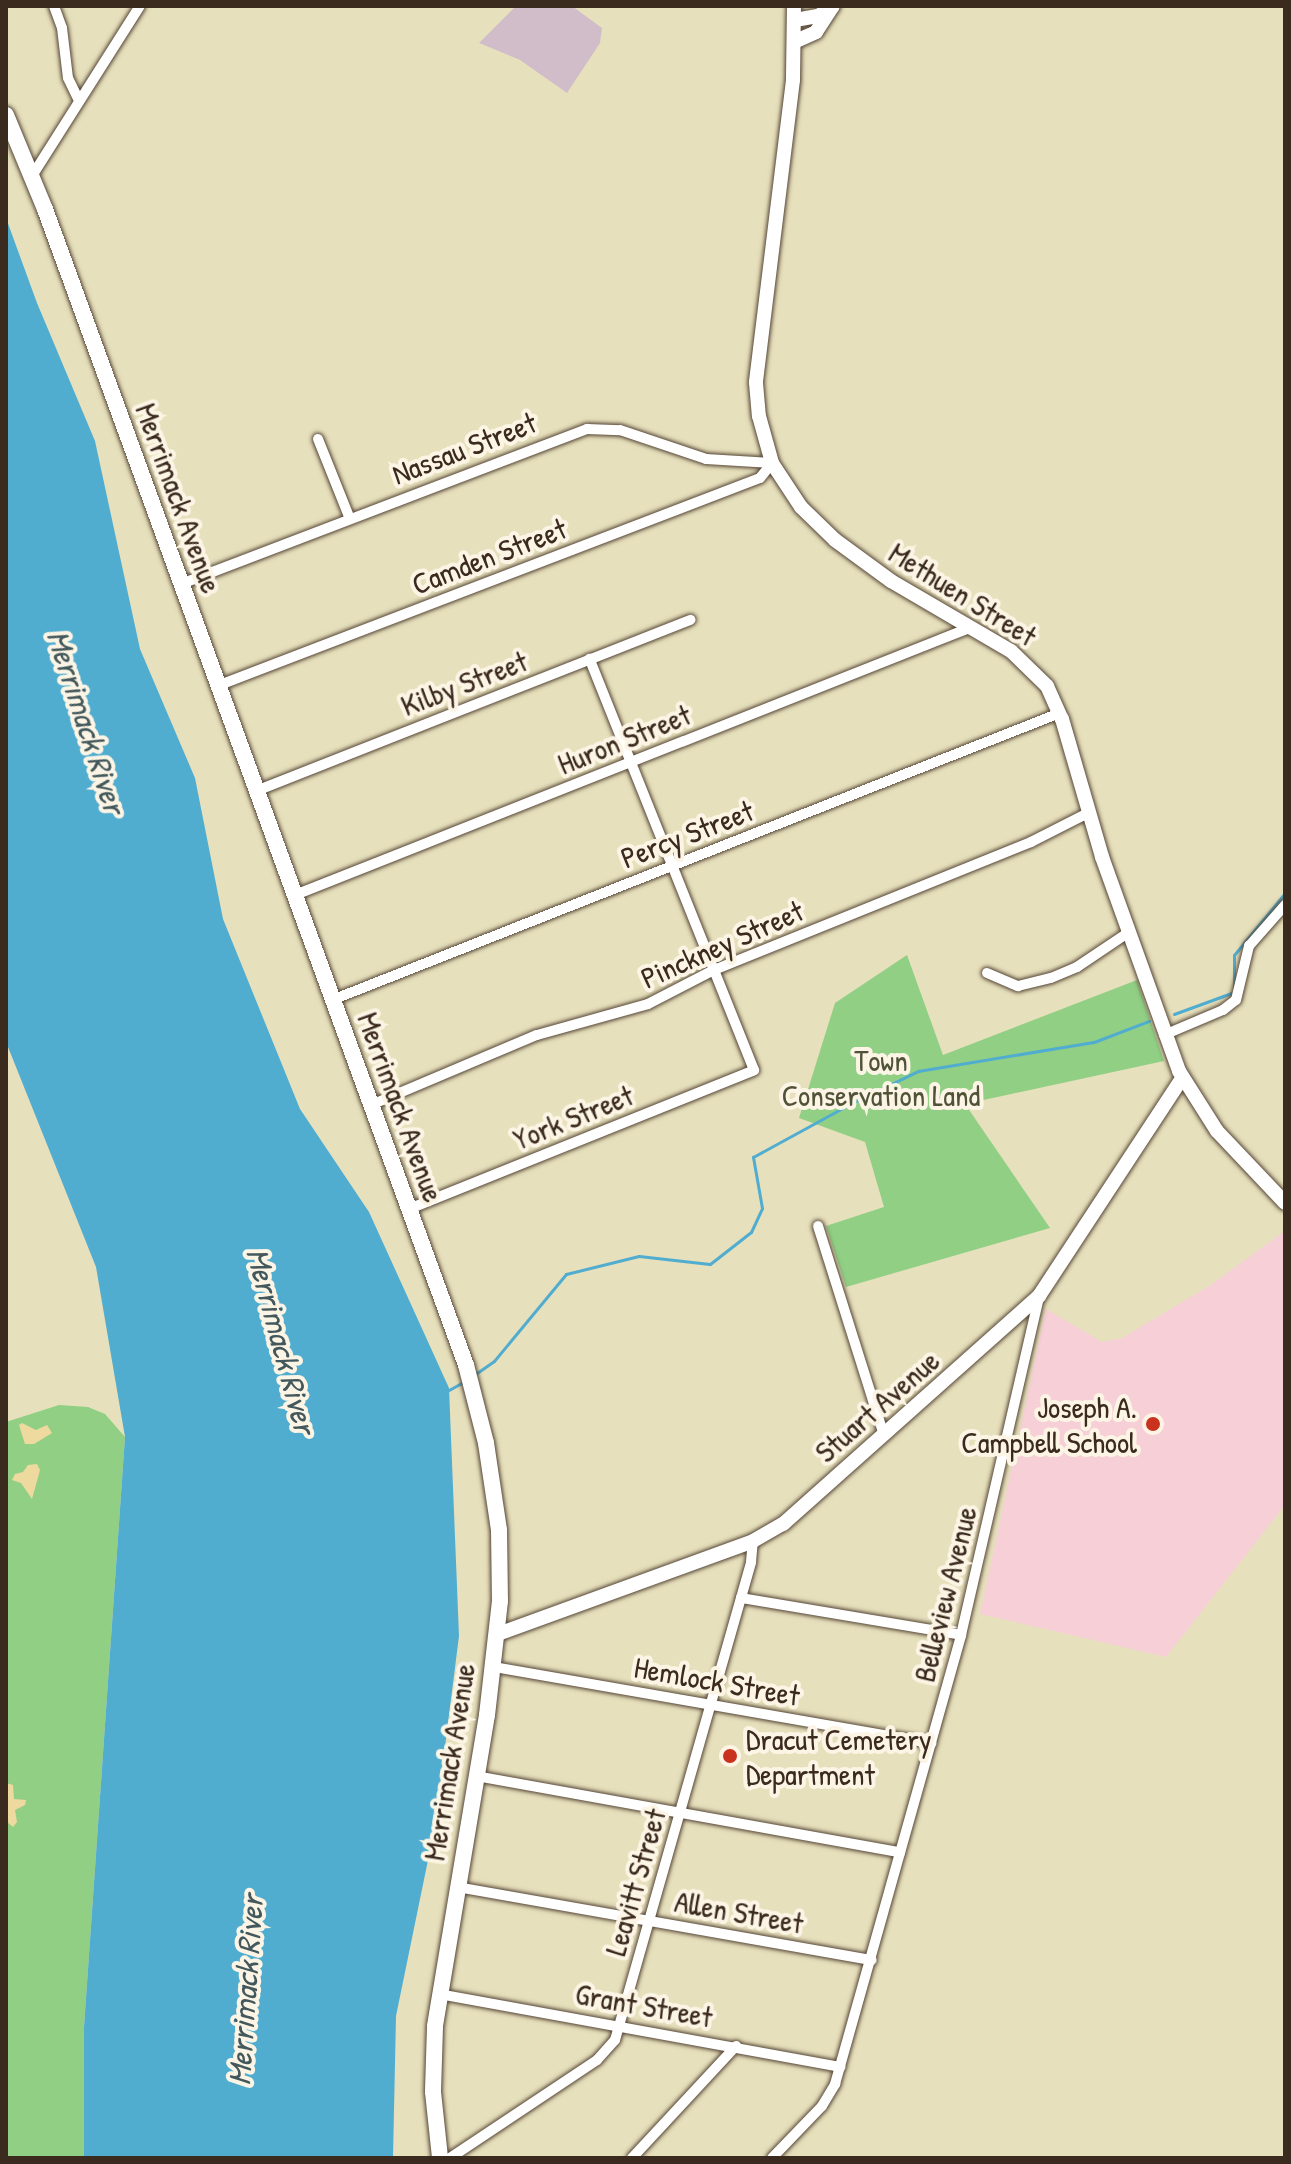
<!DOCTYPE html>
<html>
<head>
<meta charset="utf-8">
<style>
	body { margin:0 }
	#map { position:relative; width:1291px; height:2164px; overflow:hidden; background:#e7e0bc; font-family:"Patrick Hand",sans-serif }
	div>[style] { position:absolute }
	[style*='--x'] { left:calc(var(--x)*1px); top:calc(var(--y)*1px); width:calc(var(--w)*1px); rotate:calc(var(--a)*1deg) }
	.built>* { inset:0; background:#f6cfd7 }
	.industrial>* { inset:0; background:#d1bdc9 }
	.green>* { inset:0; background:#91cf85 }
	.sand>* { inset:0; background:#eeda9e }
	.water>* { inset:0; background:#51adcf }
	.stream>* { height:3px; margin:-1.5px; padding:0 1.5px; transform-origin:1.5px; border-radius:1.5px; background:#51adcf }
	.roads { filter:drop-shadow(0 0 2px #554536) drop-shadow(0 0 2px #554536) }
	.street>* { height:10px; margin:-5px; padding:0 5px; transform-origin:5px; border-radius:5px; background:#fff }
	.secondary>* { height:14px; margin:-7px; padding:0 7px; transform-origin:7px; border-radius:7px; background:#fff }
	.primary>* { height:16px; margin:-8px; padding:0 8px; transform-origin:8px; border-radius:8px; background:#fff }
	.dots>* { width:22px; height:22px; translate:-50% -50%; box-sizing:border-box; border:4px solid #fcf5e5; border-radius:50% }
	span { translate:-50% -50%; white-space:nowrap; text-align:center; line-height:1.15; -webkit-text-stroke:8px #fcf5e5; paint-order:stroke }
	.street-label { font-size:30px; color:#3b2a1e }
	.park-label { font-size:30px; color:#505338 }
	.poi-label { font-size:30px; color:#3b2a1e }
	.right { translate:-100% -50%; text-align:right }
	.left { translate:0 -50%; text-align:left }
	.water-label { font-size:32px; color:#43585c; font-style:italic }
	.frame { position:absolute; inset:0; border:8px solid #3b2a1e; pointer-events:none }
</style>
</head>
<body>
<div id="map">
	<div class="built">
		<i style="clip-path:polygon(1285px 1231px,1285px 1505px,1166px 1657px,980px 1614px,1046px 1309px,1102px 1342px,1122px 1338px,1209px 1286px)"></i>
	</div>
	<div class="industrial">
		<i style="clip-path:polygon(516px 6px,572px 6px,602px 28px,600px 43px,567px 93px,520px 60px,479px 43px)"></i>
	</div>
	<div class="green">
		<i style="clip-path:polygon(907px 955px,943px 1055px,1137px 980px,1164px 1061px,965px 1104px,1050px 1228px,846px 1287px,826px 1226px,884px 1207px,865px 1142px,799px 1118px,835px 1003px)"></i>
		<i style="clip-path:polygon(59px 1405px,88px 1407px,105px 1414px,125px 1437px,84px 2027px,84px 2158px,6px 2158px,6px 1422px)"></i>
	</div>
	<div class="sand">
		<i style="clip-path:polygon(22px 1423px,36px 1430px,47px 1425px,52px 1433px,34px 1444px,25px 1444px,19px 1425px)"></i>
		<i style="clip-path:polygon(28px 1465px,37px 1464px,40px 1470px,32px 1499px,21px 1483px,12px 1480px,15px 1474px,23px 1472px)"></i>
		<i style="clip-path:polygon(6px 1783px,13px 1785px,14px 1799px,26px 1800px,25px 1805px,15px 1810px,17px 1822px,13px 1827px,6px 1821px)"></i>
	</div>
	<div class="water">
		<i style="clip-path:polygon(6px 218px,37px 303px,95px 441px,140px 649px,195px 778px,223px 919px,300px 1109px,369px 1212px,449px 1388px,459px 1636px,435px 1826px,396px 2016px,393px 2158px,84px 2158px,84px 2027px,125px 1437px,96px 1267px,6px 1042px)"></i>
	</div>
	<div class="stream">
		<i style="--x:1174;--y:1014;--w:64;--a:-20.1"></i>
		<i style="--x:1234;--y:992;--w:37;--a:-90"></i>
		<i style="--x:1234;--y:955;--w:80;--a:-50.6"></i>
		<i style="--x:474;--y:1375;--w:24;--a:-35"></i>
		<i style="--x:494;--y:1361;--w:113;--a:-50.4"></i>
		<i style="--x:566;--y:1274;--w:75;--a:-13.9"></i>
		<i style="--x:639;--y:1256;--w:71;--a:6.4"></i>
		<i style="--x:710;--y:1264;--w:52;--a:-38"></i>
		<i style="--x:751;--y:1232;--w:26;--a:-65"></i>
		<i style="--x:762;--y:1208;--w:52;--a:-100"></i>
		<i style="--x:753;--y:1157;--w:111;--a:-28.7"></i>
		<i style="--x:850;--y:1104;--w:76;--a:-25.9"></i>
		<i style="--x:918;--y:1071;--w:178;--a:-9.4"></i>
		<i style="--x:1094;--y:1042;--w:59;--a:-20.9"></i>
		<i style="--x:447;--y:1391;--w:21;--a:-29"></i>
	</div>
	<div class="roads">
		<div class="street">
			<i style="--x:54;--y:6;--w:23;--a:70"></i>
			<i style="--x:62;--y:28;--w:50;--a:83.2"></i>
			<i style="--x:68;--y:78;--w:25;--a:64"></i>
			<i style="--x:32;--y:176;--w:201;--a:-57.6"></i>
			<i style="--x:318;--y:439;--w:86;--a:68.2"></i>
			<i style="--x:181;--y:584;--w:435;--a:-20.9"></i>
			<i style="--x:587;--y:429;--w:33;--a:2"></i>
			<i style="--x:620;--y:430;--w:91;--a:18.6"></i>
			<i style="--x:706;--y:459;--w:66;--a:3.5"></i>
			<i style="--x:217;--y:686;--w:581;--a:-20.96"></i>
			<i style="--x:760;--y:478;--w:19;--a:-51"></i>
			<i style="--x:256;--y:791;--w:467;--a:-21.5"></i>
			<i style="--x:295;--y:895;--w:728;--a:-21.6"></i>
			<i style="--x:987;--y:973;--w:34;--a:23"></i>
			<i style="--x:1018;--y:986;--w:34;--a:-14"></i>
			<i style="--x:1051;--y:978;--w:28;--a:-23"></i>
			<i style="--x:1077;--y:967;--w:63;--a:-33.9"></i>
			<i style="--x:332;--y:1000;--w:783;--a:-21.52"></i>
			<i style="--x:1164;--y:1035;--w:64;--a:-23"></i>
			<i style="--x:1223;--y:1010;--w:16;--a:-38"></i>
			<i style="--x:1236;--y:1000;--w:56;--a:-76.5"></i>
			<i style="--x:1249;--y:946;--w:55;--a:-48.7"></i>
			<i style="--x:371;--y:1105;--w:180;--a:-22.9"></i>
			<i style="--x:537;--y:1035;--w:115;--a:-15.6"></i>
			<i style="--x:648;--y:1004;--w:74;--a:-27.3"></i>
			<i style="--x:714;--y:970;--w:342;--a:-22"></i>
			<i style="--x:1031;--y:842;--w:64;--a:-27"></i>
			<i style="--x:409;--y:1209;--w:372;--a:-21.9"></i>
			<i style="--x:754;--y:1070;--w:443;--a:-111.8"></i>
			<i style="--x:818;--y:1226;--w:219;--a:72.5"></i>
			<i style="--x:741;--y:1598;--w:223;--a:9.5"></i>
			<i style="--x:494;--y:1667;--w:444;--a:9.9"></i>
			<i style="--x:476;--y:1776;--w:431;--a:10.2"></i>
			<i style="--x:457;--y:1887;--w:421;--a:10"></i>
			<i style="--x:439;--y:1994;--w:408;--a:10.3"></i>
			<i style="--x:450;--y:2158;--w:177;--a:-33.7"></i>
			<i style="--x:597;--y:2060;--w:27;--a:-48"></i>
			<i style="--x:615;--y:2040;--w:497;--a:-74.1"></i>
			<i style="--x:751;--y:1562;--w:21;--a:-85"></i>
			<i style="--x:632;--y:2158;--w:153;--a:-47.1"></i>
			<i style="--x:772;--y:2158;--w:72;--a:-46.1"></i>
			<i style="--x:822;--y:2106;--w:26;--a:-59"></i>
			<i style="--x:835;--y:2084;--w:466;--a:-74.3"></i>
			<i style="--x:961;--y:1635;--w:348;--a:-77"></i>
		</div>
		<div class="secondary">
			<i style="--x:794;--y:6;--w:74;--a:90.8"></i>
			<i style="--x:793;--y:80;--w:305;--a:97"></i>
			<i style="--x:756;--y:383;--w:33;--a:85"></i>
			<i style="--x:759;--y:416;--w:49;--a:74.5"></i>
			<i style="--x:772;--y:463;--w:53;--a:56.6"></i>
			<i style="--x:801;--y:507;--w:47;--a:44.1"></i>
			<i style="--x:835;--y:540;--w:69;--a:36.2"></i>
			<i style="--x:891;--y:581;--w:139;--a:30.3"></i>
			<i style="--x:1011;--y:651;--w:50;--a:44.2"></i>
			<i style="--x:1047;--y:686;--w:36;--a:66"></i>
			<i style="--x:1062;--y:719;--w:144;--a:73.8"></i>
			<i style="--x:1102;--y:857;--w:227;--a:70.2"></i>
			<i style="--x:1179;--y:1071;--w:71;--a:57.7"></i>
			<i style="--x:1217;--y:1131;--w:99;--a:46.6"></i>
			<i style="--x:795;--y:20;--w:23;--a:-10"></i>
			<i style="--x:818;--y:16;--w:17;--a:-33"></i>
			<i style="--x:796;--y:41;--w:22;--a:-24"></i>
			<i style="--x:816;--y:32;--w:31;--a:-57"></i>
			<i style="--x:498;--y:1634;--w:271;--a:-20"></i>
			<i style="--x:753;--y:1541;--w:34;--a:-30"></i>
			<i style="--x:783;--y:1524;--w:343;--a:-41.7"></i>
			<i style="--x:1039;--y:1296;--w:261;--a:-56.7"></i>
		</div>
		<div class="primary">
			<i style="--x:6;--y:115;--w:102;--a:67.5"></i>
			<i style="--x:45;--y:209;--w:1230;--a:69.99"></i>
			<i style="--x:466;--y:1365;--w:81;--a:75.6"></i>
			<i style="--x:486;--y:1443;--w:88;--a:81.5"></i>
			<i style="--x:499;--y:1530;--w:71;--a:89.2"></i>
			<i style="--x:500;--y:1601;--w:115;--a:96.5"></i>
			<i style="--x:487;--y:1715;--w:316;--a:99.5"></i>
			<i style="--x:435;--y:2027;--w:65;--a:91.8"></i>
			<i style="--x:433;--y:2092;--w:66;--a:83.9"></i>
		</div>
	</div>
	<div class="dots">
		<i style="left:1153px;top:1424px;background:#c8321e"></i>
		<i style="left:730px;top:1756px;background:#c8321e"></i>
	</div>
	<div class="street-label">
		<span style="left:464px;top:448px;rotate:-21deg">Nassau Street</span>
		<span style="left:179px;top:498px;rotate:70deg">Merrimack Avenue</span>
		<span style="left:489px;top:556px;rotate:-21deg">Camden Street</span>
		<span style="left:963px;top:594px;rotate:32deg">Methuen Street</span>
		<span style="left:464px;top:683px;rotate:-21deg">Kilby Street</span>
		<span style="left:624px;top:739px;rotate:-22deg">Huron Street</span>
		<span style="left:687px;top:834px;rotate:-21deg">Percy Street</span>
		<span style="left:722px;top:944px;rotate:-24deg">Pinckney Street</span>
		<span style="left:401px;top:1107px;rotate:70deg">Merrimack Avenue</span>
		<span style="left:573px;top:1117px;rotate:-22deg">York Street</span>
		<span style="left:877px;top:1406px;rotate:-41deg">Stuart Avenue</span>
		<span style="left:945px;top:1594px;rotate:-76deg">Belleview Avenue</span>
		<span style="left:717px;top:1681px;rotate:10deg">Hemlock Street</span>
		<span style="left:449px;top:1762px;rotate:-81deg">Merrimack Avenue</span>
		<span style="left:635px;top:1882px;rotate:-74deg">Leavitt Street</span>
		<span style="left:739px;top:1912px;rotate:10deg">Allen Street</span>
		<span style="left:644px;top:2005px;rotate:10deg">Grant Street</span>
	</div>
	<div class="park-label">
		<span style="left:881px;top:1077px">Town<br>Conservation Land</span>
	</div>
	<div class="poi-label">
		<span class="right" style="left:1137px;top:1424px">Joseph A.<br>Campbell School</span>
		<span class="left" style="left:746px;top:1756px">Dracut Cemetery<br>Department</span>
	</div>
	<div class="water-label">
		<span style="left:86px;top:722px;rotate:72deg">Merrimack River</span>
		<span style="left:281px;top:1341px;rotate:75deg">Merrimack River</span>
		<span style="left:246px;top:1990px;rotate:-86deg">Merrimack River</span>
	</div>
	<div class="frame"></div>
</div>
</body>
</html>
